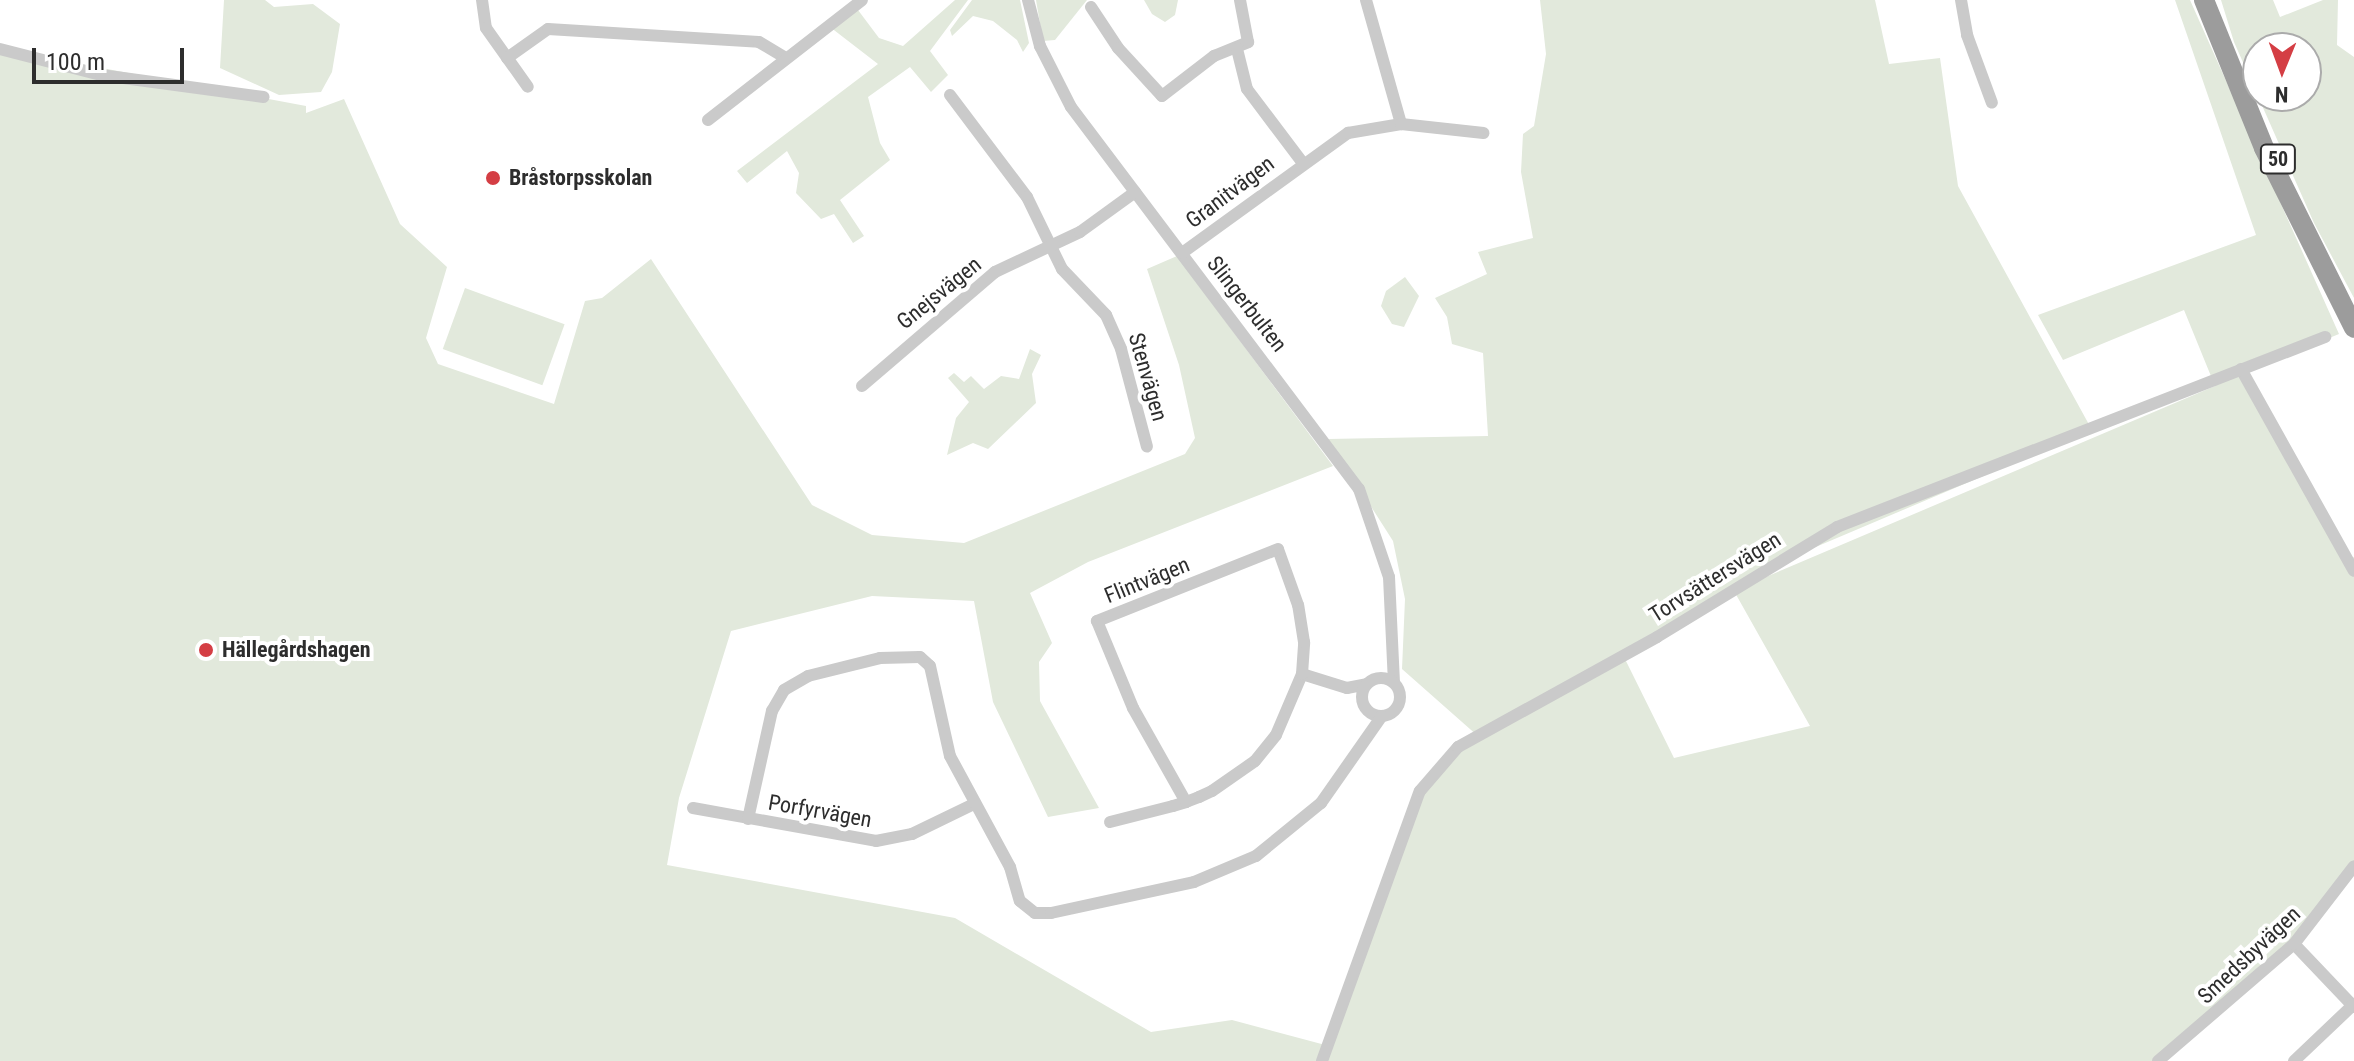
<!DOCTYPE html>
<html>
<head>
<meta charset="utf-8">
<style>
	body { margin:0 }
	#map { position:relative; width:2354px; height:1061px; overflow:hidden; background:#fff; font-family:"Roboto Condensed",sans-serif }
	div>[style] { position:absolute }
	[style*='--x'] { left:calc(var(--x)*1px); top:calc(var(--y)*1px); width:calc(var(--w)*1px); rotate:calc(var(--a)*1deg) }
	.green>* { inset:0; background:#e2e9dc; transform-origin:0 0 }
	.minor>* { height:12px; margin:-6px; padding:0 6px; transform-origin:6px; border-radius:6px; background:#cacaca }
	.minor>.ring { margin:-6px; padding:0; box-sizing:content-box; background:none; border:12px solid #cacaca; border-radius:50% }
	.trunk>* { height:20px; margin:-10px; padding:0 10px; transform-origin:10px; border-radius:10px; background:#9c9c9c }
	.dots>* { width:22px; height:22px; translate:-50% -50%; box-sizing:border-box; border:4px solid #fff; border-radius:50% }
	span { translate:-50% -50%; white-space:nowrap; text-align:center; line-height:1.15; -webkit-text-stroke:8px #fff; paint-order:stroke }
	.shield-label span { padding:2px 6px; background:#fff; border:2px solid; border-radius:6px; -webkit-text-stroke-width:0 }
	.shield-label { font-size:20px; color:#2d2d2d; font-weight:700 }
	.poi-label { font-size:22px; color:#2d2d2d; font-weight:700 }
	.left { translate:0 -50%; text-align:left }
	.street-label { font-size:22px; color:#2d2d2d }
	.north { position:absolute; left:2242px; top:32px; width:80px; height:80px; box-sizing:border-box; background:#fff; border:2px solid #ababab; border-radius:50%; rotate:181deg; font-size:22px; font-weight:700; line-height:32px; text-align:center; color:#2d2d2d }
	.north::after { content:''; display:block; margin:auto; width:28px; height:36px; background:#d43e44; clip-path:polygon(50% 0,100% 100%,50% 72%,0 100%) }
	.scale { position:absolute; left:32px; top:48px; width:152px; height:36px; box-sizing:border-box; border:4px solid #2d2d2d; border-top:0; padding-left:10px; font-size:24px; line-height:28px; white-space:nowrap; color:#2d2d2d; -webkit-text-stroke:6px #fff; paint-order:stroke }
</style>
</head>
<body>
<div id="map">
	<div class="green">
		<i style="clip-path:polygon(224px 0,265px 0,274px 7px,313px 4px,340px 24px,332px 72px,321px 92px,279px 95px,220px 68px)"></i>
		<i style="clip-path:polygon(955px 0,968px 0,930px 51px,948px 75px,931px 92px,910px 67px,868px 97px,880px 143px,890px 160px,840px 200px,864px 236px,853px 243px,834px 214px,821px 219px,796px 193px,799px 173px,787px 151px,747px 183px,737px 171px,878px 64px,830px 27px,855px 6px,879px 38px,903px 46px)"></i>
		<i style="clip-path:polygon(972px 0,1020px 0,1029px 43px,1023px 52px,1017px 40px,993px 21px,973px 16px,952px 36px,950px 30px)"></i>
		<i style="clip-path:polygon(1036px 0,1087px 0,1055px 40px,1043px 41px)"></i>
		<i style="clip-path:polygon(1144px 0,1178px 0,1175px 15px,1165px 22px,1152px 14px)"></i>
		<i style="clip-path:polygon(evenodd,1540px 0,1875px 0,1889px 64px,1940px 58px,1958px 186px,2092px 430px,1773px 565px,1740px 588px,2215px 386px,2184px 310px,2063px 360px,2038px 315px,2256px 235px,2175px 0,2190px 0,2339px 334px,2241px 374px,2350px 559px,2354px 557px,2354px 870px,2294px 944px,2158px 1061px,0 1061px,0 49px,306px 106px,306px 113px,344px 99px,400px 224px,447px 267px,426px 338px,438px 364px,554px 404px,585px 301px,602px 298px,651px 259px,812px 505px,872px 535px,964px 543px,1185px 454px,1195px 438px,1179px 365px,1147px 269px,1177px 256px,1333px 466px,1088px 562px,1030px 593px,1052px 643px,1039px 662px,1040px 701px,1099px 808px,1048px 817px,993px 702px,974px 601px,872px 596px,731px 631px,679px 798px,667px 865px,955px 918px,1151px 1032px,1232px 1020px,1329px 1046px,1403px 822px,1434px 768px,1479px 737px,1402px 669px,1405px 599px,1393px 541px,1328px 439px,1488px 436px,1483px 353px,1452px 344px,1447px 317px,1435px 298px,1487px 274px,1478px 252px,1533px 238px,1521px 172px,1523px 134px,1534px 126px,1546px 54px,1540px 0,1734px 591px,1810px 726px,1674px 758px,1623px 655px,1734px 591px)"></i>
		<i style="clip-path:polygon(evenodd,2221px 0,2273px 0,2280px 17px,2323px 0,2338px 0,2337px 45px,2354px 57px,2354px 298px,2314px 223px,2234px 42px,2221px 0,2258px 48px,2306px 48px,2306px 96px,2258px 96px,2258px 48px)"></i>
		<i style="clip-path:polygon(1405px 277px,1419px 296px,1404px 327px,1392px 324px,1381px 306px,1386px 291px)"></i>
		<i style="left:465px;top:288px;width:106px;height:65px;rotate:20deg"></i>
		<i style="clip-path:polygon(1030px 349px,1041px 355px,1032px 374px,1036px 403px,988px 449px,973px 443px,947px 455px,956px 418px,969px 402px,948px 378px,954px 373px,964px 382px,971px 376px,984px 389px,1001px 376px,1019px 379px)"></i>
	</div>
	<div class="minor">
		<i style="--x:482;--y:0;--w:28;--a:82"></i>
		<i style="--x:486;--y:28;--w:72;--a:54.6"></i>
		<i style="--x:1028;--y:0;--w:48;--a:75.4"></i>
		<i style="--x:1040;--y:46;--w:68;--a:63.1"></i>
		<i style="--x:1071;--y:107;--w:478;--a:53"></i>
		<i style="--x:1359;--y:489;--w:93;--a:71.2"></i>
		<i style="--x:1389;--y:577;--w:106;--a:87.3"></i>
		<i style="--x:1366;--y:0;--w:129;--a:74.2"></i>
		<i style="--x:1961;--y:0;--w:36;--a:80"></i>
		<i style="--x:1967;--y:35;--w:72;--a:69.8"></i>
		<i style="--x:1091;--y:7;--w:49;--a:56.6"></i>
		<i style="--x:1118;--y:48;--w:65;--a:47.5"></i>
		<i style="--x:1162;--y:96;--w:66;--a:-37.6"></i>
		<i style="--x:1214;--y:56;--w:37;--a:-22"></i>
		<i style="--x:1248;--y:42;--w:43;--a:-100.8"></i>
		<i style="--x:0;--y:49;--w:104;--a:14.4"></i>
		<i style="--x:101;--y:75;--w:164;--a:7.7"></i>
		<i style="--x:1237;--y:49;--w:41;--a:76"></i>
		<i style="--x:1247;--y:89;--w:91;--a:53"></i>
		<i style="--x:507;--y:58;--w:50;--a:-35.3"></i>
		<i style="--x:548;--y:29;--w:211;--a:3.5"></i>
		<i style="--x:759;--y:42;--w:31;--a:31"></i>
		<i style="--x:950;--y:95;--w:128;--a:53"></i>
		<i style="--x:1027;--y:197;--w:80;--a:64.1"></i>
		<i style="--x:1062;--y:269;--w:64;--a:46.3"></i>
		<i style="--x:1106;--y:315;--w:37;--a:66"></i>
		<i style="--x:1121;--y:349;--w:101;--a:75.1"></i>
		<i style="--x:708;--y:120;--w:195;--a:-37.9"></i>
		<i style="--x:1182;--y:253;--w:205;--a:-35.9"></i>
		<i style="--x:1348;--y:133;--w:54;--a:-9.6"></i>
		<i style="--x:1401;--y:124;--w:83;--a:6.2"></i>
		<i style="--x:2241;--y:369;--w:231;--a:60.8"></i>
		<i style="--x:862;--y:386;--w:175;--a:-40.6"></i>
		<i style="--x:995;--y:272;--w:94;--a:-25.2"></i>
		<i style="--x:1080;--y:232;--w:68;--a:-36"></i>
		<i style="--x:1302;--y:674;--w:47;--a:17.3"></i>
		<i style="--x:1347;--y:688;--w:20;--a:-11"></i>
		<i class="ring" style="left:1362px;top:678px;width:26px;height:26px"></i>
		<i style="--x:693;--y:808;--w:186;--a:10.2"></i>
		<i style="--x:876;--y:841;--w:37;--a:-11"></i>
		<i style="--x:912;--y:834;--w:69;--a:-25.8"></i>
		<i style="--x:748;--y:819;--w:111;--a:-77.5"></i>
		<i style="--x:772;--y:711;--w:24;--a:-60"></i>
		<i style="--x:784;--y:690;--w:28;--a:-30"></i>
		<i style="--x:808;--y:676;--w:74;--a:-14"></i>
		<i style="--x:880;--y:658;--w:40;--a:-1.4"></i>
		<i style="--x:920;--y:657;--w:13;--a:42"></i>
		<i style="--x:930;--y:666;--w:92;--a:77.5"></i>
		<i style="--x:950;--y:756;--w:126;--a:61.6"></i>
		<i style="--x:1010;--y:867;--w:35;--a:74"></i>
		<i style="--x:1020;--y:901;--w:19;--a:39"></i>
		<i style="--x:1035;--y:913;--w:16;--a:0"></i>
		<i style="--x:1051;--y:913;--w:146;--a:-12.2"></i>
		<i style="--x:1194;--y:882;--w:67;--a:-22.8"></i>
		<i style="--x:1256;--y:856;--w:84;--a:-39.2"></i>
		<i style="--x:1321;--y:803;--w:106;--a:-55"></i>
		<i style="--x:1110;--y:822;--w:65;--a:-14.3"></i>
		<i style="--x:1173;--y:806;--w:14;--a:-17"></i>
		<i style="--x:1186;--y:802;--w:14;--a:-21"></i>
		<i style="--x:1199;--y:797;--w:14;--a:-25"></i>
		<i style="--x:1212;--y:791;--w:52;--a:-34.9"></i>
		<i style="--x:1255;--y:761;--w:33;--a:-51"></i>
		<i style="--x:1276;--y:735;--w:66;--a:-66.9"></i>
		<i style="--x:1302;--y:674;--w:32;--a:-86"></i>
		<i style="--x:1304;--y:642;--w:37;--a:-99"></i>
		<i style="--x:1298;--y:605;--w:59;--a:-109.7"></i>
		<i style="--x:1278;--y:549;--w:195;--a:158.3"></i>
		<i style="--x:1097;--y:621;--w:94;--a:67.5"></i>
		<i style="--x:1133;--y:708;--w:108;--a:60.6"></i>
		<i style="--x:2294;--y:944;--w:87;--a:46.4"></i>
		<i style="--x:1322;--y:1061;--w:287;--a:-70.1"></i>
		<i style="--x:1420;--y:791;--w:58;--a:-49.2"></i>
		<i style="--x:1458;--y:747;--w:227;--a:-28.9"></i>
		<i style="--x:1657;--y:637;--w:211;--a:-31.4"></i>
		<i style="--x:1837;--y:527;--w:524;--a:-21.27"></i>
		<i style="--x:2158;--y:1061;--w:179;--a:-40.7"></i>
		<i style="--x:2294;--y:944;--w:98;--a:-52.4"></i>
		<i style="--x:2294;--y:1061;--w:83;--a:-43.5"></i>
	</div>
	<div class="trunk">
		<i style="--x:2204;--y:0;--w:160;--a:67.9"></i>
		<i style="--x:2264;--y:148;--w:201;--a:63.4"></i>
	</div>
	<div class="dots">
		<i style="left:493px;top:178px;background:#d43e44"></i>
		<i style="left:206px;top:650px;background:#d43e44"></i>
	</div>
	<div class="shield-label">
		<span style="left:2278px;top:159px">50</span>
	</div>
	<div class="poi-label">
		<span class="left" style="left:509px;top:178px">Bråstorpsskolan</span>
		<span class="left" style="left:222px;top:650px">Hällegårdshagen</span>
	</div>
	<div class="street-label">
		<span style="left:1230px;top:192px;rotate:-37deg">Granitvägen</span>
		<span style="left:939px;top:293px;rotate:-39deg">Gnejsvägen</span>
		<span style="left:1247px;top:304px;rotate:52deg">Slingerbulten</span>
		<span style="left:1148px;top:377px;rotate:74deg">Stenvägen</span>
		<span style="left:1715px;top:577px;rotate:-32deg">Torvsättersvägen</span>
		<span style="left:1147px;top:580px;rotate:-22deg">Flintvägen</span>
		<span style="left:820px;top:811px;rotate:10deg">Porfyrvägen</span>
		<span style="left:2249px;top:955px;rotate:-43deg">Smedsbyvägen</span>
	</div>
	<div class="north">N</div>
	<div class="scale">100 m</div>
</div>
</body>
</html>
